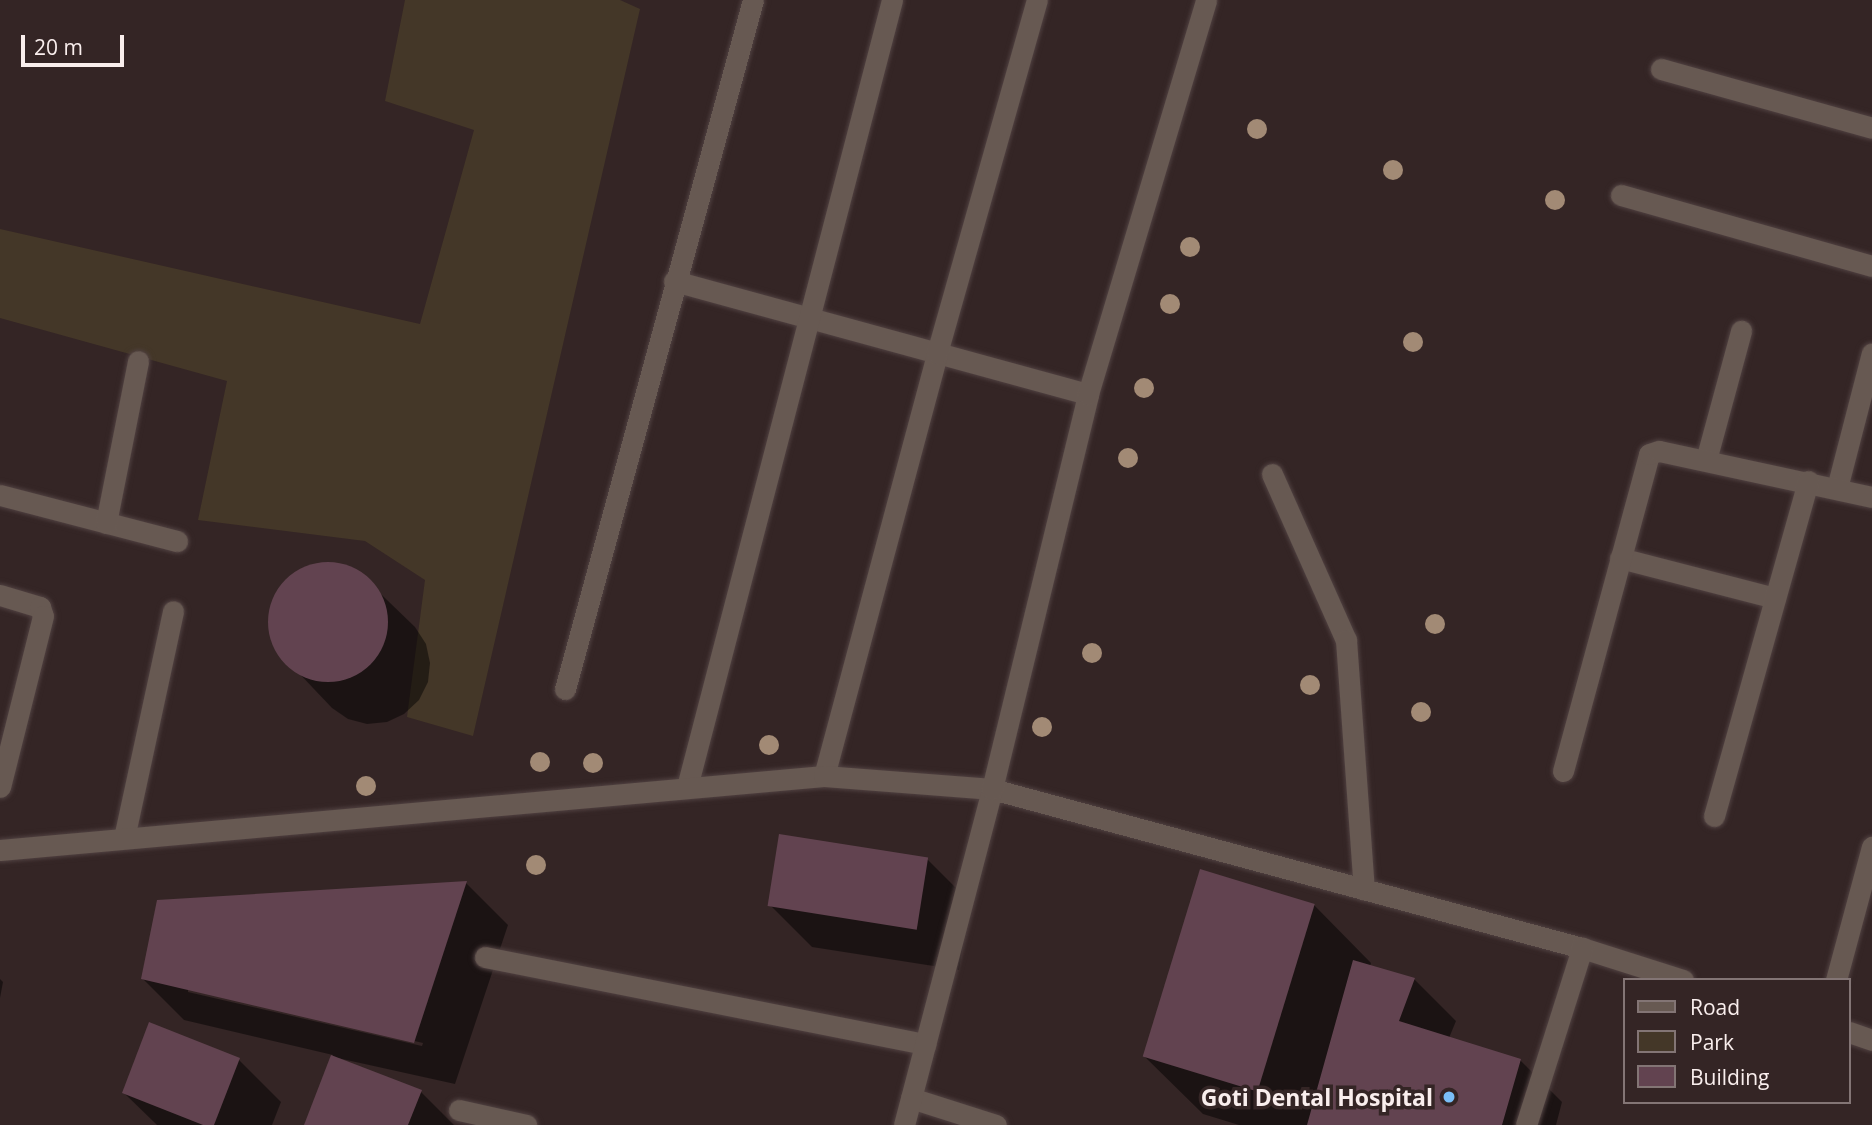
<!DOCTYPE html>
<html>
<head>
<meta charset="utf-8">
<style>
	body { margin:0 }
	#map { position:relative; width:1872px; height:1125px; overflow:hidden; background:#342525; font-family:"Open Sans",sans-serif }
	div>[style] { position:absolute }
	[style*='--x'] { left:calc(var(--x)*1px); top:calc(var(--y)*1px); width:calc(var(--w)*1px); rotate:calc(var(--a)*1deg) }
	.green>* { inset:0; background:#443728 }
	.shadow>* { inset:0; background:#0007 }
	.building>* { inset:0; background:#624350; transform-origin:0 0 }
	.round { border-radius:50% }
	.roads { filter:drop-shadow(0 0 2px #504141) drop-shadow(0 0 2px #504141) }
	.minor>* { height:21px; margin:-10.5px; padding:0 10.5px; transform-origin:10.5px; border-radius:10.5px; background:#675952 }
	.trees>* { width:20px; height:20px; margin:-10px; border-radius:50%; background:#a28a75 }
	.dots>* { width:19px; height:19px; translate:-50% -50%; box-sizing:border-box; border:4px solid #342525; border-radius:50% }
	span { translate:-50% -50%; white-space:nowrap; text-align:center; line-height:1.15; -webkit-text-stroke:7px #342525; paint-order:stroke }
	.poi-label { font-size:23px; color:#f9eeed; font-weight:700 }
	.right { translate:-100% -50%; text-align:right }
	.legend { position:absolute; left:1623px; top:978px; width:228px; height:126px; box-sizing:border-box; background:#342525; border:2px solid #837575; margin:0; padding:9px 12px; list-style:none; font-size:21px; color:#f9eeed }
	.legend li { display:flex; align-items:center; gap:14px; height:35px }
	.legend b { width:35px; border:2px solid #837575 }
	.scale { position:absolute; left:21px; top:35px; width:103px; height:32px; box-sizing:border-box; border:4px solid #f9eeed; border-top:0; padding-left:9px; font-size:21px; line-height:24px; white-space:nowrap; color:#f9eeed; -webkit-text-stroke:5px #342525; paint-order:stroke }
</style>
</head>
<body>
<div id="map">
	<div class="green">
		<i style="clip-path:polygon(405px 0,620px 0,640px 9px,473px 736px,407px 717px,425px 580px,365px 541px,198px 520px,227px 381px,0 318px,0 229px,420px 324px,474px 130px,385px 101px)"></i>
	</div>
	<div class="shadow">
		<i style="clip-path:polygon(322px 565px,340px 565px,358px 572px,415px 627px,426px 644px,430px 663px,428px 682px,419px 700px,404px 714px,387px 722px,367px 724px,348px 719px,332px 708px,276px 649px,271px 631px,271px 613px,277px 595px,288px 580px,303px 570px)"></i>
		<i style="clip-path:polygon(927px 859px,969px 901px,959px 970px,812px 947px,770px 905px)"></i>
		<i style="clip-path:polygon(evenodd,466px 883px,508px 925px,455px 1084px,333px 1057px,421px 1092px,454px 1125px,306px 1125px,333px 1055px,184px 1020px,142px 978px,159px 902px,466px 883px,188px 988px,423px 1043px,422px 1046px,188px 992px,188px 988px)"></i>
		<i style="clip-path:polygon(1314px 905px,1371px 963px,1370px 966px,1414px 979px,1456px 1021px,1449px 1038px,1520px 1060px,1562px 1102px,1556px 1125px,1239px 1125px,1203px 1114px,1145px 1057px)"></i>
		<i style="clip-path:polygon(0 979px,3px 982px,0 998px)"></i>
		<i style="clip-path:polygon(150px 1025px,239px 1060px,281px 1102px,272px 1125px,157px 1125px,124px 1093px)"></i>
	</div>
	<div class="building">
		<i class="round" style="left:268px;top:562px;width:120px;height:120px"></i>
		<i style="left:779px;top:834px;width:151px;height:73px;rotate:9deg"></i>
		<i style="left:1200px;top:869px;width:120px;height:196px;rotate:17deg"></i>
		<i style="clip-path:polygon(467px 881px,414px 1043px,141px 979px,157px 900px)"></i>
		<i style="clip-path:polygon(1353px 960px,1415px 978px,1399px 1021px,1521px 1059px,1502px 1125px,1307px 1125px)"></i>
		<i style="clip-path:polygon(149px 1022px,240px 1058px,214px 1125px,203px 1125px,122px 1093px)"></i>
		<i style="clip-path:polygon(331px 1055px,422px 1090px,408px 1125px,304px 1125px)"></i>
	</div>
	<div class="roads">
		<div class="minor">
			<i style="--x:1661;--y:69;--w:219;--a:15.6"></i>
			<i style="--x:1621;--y:195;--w:261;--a:15.8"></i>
			<i style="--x:674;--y:281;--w:429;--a:15.3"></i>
			<i style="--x:1706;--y:460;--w:134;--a:-74.8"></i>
			<i style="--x:1272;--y:474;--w:182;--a:66"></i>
			<i style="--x:1346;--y:640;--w:250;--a:85.9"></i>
			<i style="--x:1837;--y:488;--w:139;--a:-75.5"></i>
			<i style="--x:0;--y:495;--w:183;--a:14.6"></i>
			<i style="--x:106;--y:523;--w:165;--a:-78.8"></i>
			<i style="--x:1620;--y:558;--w:160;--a:14.5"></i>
			<i style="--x:0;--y:595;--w:42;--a:16.7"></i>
			<i style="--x:40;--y:607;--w:9;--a:72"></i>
			<i style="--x:43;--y:616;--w:176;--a:104.1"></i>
			<i style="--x:565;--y:689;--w:714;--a:-74.74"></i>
			<i style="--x:1563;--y:771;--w:328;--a:-74.8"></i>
			<i style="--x:1649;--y:454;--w:10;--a:-17"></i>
			<i style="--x:1659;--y:451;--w:218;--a:12.2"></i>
			<i style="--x:824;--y:776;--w:438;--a:-75"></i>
			<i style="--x:937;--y:353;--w:367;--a:-74.2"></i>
			<i style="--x:687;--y:787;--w:813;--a:-75.4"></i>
			<i style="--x:1714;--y:816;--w:348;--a:-74.3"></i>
			<i style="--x:124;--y:838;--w:232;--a:-77.8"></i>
			<i style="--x:0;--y:850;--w:827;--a:-5.13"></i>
			<i style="--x:824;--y:776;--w:169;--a:4.4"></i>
			<i style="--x:992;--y:789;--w:611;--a:15.08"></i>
			<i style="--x:1582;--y:948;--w:106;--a:17.6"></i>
			<i style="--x:485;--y:957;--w:449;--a:11.2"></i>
			<i style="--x:1836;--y:980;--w:138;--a:-74.9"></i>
			<i style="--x:1849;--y:1032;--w:24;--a:19"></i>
			<i style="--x:911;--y:1098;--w:89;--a:17.6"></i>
			<i style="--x:459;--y:1110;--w:69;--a:12.6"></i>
			<i style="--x:904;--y:1125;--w:347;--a:-75.3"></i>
			<i style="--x:992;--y:789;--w:406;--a:-76.3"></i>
			<i style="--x:1088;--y:394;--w:411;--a:-73.3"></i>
			<i style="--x:1526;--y:1125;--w:186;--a:-72.4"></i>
		</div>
	</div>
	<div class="trees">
		<i style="left:1257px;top:129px"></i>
		<i style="left:1393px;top:170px"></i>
		<i style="left:1555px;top:200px"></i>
		<i style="left:1190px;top:247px"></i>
		<i style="left:1170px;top:304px"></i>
		<i style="left:1413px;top:342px"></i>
		<i style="left:1144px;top:388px"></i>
		<i style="left:1128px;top:458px"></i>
		<i style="left:1435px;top:624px"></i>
		<i style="left:1092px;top:653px"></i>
		<i style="left:1310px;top:685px"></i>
		<i style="left:1421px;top:712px"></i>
		<i style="left:1042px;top:727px"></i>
		<i style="left:769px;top:745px"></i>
		<i style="left:540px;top:762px"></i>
		<i style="left:593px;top:763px"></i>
		<i style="left:366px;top:786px"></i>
		<i style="left:536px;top:865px"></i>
	</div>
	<div class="dots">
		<i style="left:1449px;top:1097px;background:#7abff8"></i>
	</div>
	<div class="poi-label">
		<span class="right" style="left:1433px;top:1097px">Goti Dental Hospital</span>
	</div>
	<ul class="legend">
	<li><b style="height:9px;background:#675952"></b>Road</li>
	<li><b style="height:19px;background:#443728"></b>Park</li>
	<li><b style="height:19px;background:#624350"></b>Building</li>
	</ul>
	<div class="scale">20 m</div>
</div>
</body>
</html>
